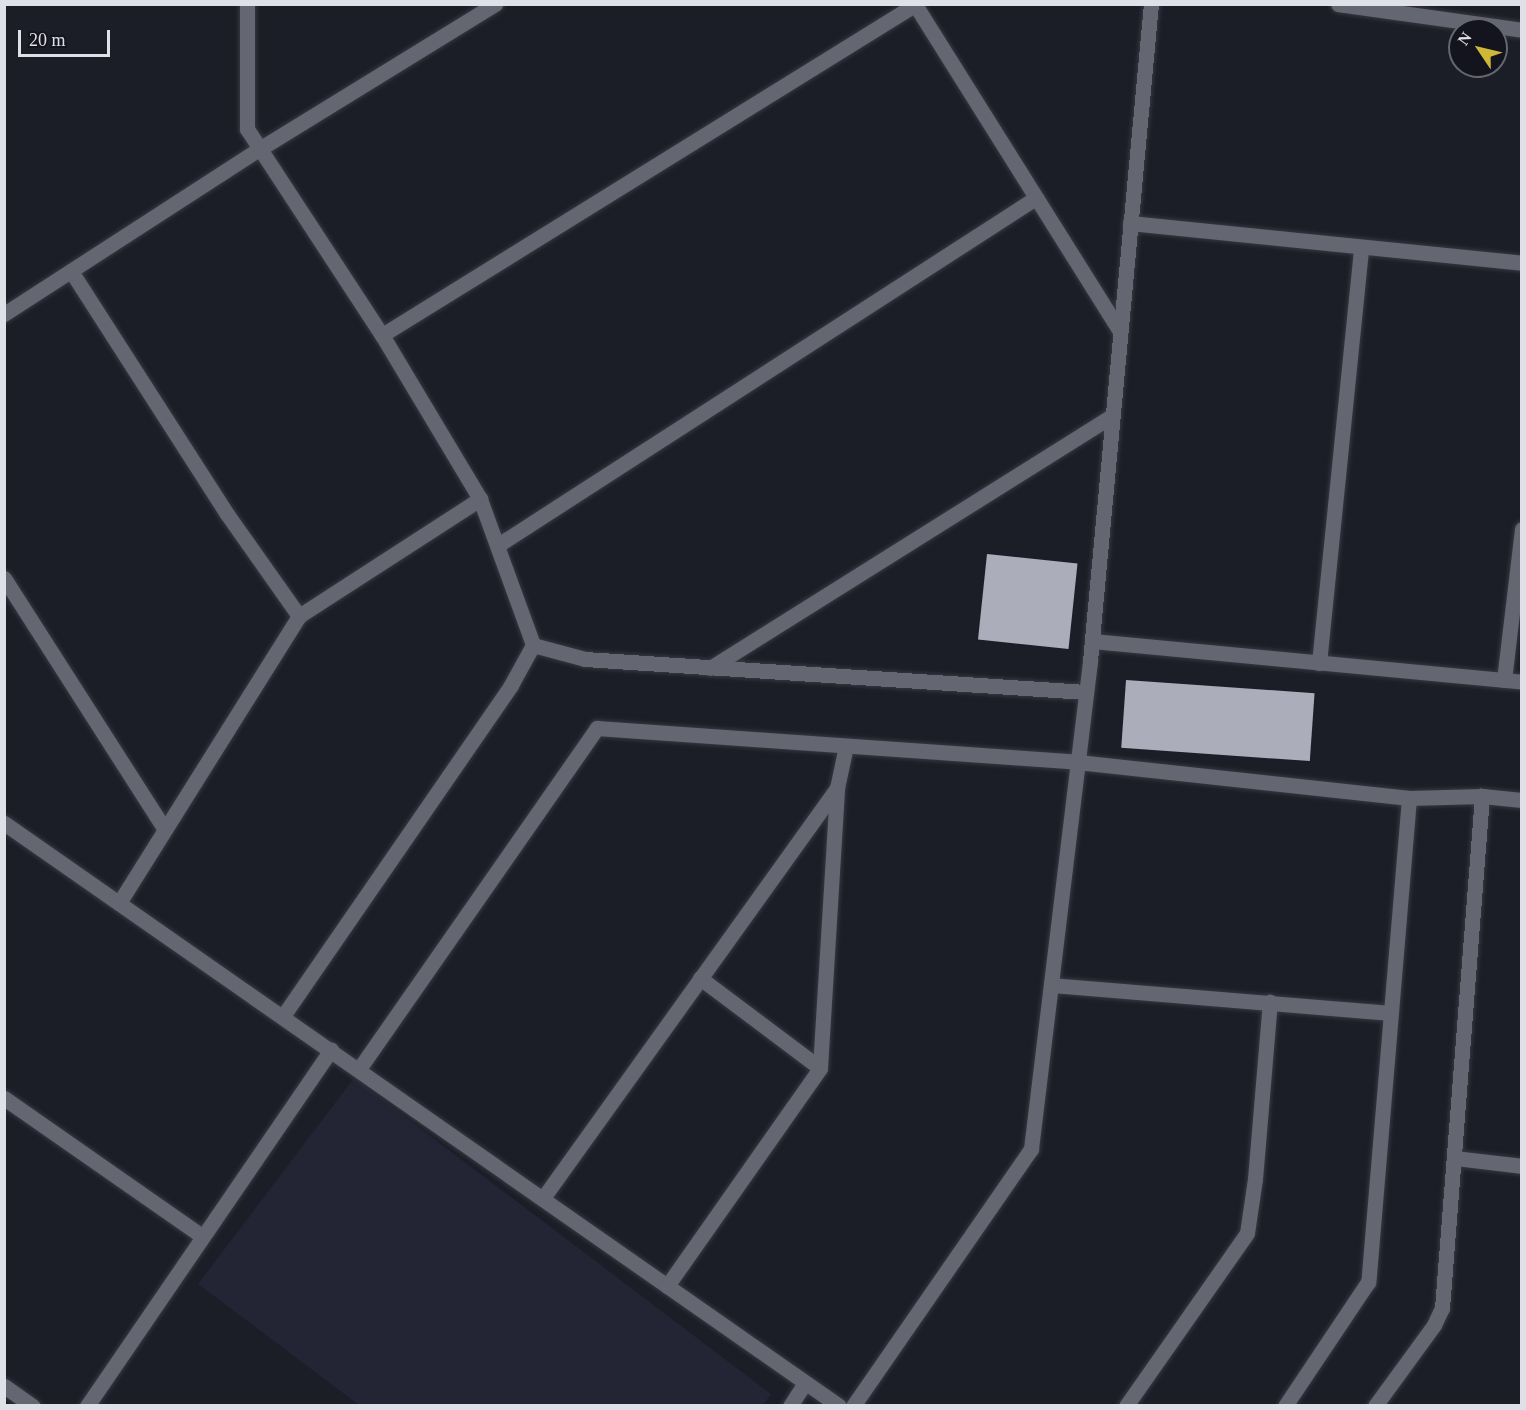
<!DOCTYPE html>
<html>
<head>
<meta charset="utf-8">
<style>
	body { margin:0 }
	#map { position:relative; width:1526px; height:1410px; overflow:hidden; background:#1c1e27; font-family:Georgia,serif }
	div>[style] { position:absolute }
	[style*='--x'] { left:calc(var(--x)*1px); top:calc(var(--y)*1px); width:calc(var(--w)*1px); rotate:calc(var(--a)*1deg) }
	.built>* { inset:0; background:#232434 }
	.building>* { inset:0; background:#abadba; transform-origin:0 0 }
	.roads { filter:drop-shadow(0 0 2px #373840) drop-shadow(0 0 2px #373840) }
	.minor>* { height:15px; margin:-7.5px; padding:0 7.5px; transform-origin:7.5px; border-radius:7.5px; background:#646671 }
	.secondary>* { height:15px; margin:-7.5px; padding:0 7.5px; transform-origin:7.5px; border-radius:7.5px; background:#646671 }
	span { translate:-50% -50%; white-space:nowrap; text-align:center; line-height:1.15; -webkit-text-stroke:6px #13141e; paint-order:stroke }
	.frame { position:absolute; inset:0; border:6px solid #e0e1e8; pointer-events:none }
	.north { position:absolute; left:1448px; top:18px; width:60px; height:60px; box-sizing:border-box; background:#13141e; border:2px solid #65666f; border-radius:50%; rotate:305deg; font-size:16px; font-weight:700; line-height:24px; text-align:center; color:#e0e1e8 }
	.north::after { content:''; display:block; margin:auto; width:21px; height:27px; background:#ceb837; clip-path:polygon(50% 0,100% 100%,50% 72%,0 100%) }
	.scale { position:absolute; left:18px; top:30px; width:92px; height:27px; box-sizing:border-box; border:3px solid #e0e1e8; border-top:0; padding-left:8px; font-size:18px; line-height:21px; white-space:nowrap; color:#e0e1e8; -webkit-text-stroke:4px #13141e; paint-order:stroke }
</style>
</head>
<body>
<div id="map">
	<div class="built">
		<i style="clip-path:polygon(354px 1078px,771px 1394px,763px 1405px,359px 1405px,198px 1284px)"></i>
	</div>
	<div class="building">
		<i style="left:987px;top:554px;width:91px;height:86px;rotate:6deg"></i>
		<i style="left:1126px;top:680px;width:189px;height:68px;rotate:4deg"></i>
	</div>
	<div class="roads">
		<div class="minor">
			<i style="--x:247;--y:4;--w:125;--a:90"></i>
			<i style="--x:247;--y:129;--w:246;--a:56.8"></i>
			<i style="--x:382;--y:335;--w:191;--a:59.1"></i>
			<i style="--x:480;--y:499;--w:155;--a:70"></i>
			<i style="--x:533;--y:645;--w:54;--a:15.1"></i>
			<i style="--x:585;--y:659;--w:502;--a:3.77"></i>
			<i style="--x:916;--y:6;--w:384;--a:57.9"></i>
			<i style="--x:1130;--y:223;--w:394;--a:5.8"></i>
			<i style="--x:71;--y:271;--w:289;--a:57.3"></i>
			<i style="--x:227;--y:514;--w:125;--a:54.8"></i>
			<i style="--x:299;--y:616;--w:339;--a:122.1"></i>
			<i style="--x:4;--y:314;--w:306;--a:-32.9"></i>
			<i style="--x:261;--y:148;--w:275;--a:-31.6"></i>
			<i style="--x:382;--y:335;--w:628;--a:-31.79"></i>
			<i style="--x:498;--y:545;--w:638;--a:-32.84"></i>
			<i style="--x:4;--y:578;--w:297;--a:57.4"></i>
			<i style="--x:299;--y:616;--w:216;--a:-32.9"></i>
			<i style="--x:1092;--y:641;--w:432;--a:5.4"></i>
			<i style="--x:1319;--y:663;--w:418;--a:-84.2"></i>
			<i style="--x:710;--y:668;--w:474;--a:-32.1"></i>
			<i style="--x:1504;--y:680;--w:152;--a:-83.2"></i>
			<i style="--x:1409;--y:798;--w:73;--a:-1.6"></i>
			<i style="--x:1482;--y:796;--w:40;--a:5.7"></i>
			<i style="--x:4;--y:823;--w:1018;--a:34.92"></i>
			<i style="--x:700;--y:978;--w:150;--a:36.9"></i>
			<i style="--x:1051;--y:985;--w:340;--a:4.7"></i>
			<i style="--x:283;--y:1016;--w:402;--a:-55.4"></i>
			<i style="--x:511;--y:685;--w:46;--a:-61.2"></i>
			<i style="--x:359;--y:1069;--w:416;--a:-55.1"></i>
			<i style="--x:597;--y:728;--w:482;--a:4"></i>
			<i style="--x:1078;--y:762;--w:333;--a:6.2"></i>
			<i style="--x:1409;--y:798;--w:486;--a:94.8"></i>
			<i style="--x:1368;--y:1282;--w:149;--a:123.8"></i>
			<i style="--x:4;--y:1098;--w:241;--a:34.9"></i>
			<i style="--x:1455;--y:1158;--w:67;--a:6.8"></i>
			<i style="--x:543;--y:1198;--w:505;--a:-54.36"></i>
			<i style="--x:837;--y:788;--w:43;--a:-77.9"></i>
			<i style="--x:667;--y:1286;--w:266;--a:-54.9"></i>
			<i style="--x:820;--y:1068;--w:280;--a:-86.5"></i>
			<i style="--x:4;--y:1386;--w:35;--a:35"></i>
			<i style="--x:87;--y:1406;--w:432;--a:-55.6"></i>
			<i style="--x:790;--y:1406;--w:27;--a:-57"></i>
			<i style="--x:853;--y:1406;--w:313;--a:-55.3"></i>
			<i style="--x:1031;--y:1149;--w:492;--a:-83.1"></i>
			<i style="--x:1090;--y:661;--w:660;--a:-84.7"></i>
			<i style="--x:1126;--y:1406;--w:211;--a:-55"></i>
			<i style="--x:1247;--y:1233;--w:55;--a:-81.6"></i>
			<i style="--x:1255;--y:1179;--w:178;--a:-85.2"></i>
			<i style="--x:1375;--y:1406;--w:100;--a:-53.9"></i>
			<i style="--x:1434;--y:1325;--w:19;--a:-65"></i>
			<i style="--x:1442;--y:1308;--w:514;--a:-85.53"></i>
		</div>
		<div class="secondary">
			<i style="--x:1338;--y:4;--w:186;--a:8"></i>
		</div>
	</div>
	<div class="frame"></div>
	<div class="north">N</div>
	<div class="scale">20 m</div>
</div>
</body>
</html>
